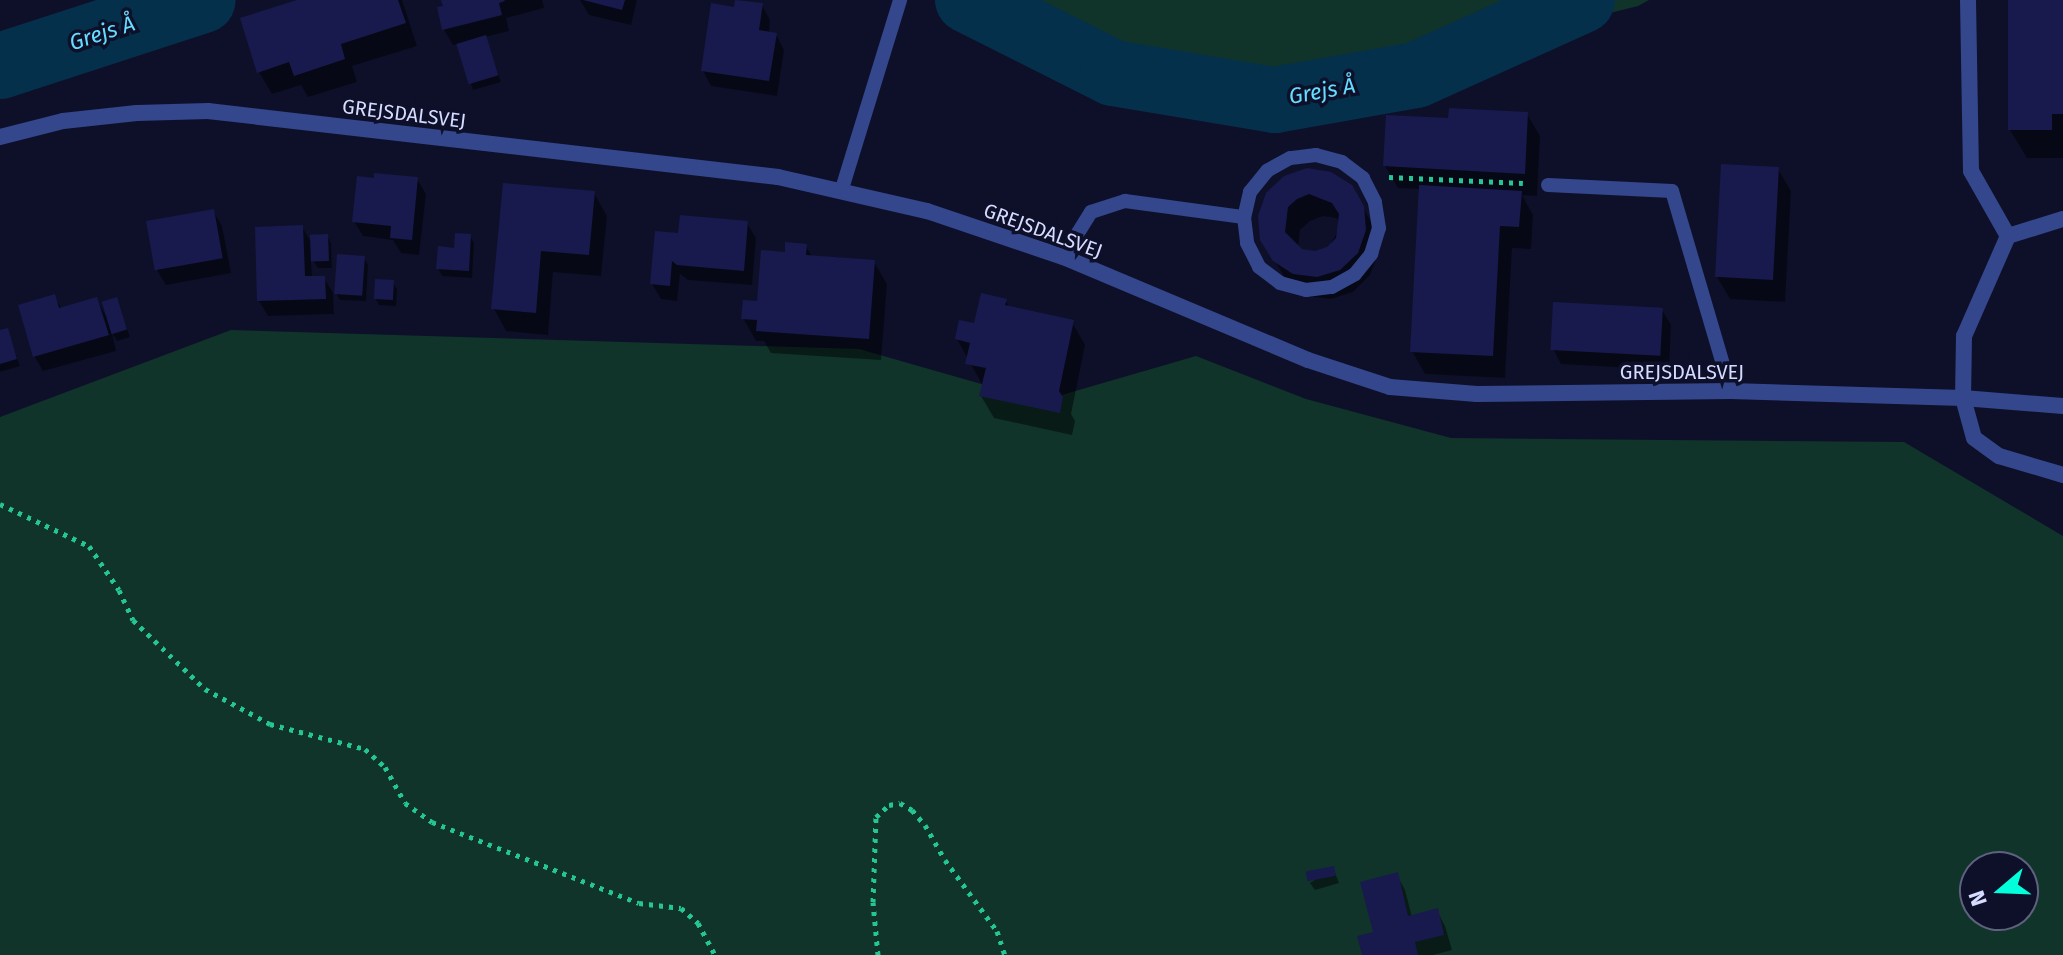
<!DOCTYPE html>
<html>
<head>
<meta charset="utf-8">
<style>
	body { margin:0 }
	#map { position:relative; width:2063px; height:955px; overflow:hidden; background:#0e102a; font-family:"Fira Sans",sans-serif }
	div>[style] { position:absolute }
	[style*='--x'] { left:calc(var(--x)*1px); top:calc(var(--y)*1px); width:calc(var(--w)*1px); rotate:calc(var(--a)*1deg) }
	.green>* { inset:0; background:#10342a }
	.shadow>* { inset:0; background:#0007 }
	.river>* { height:66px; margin:-33px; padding:0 33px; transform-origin:33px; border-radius:33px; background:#05304b }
	.building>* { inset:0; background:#181a4d; transform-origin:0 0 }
	.path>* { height:5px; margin-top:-2.5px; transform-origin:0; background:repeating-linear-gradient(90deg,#24c694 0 4px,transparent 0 10px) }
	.service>* { height:14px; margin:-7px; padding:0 7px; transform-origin:7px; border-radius:7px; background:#34478d }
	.minor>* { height:16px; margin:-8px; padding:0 8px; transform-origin:8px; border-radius:8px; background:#34478d }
	.tertiary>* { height:16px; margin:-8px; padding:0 8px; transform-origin:8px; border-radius:8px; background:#34478d }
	span { translate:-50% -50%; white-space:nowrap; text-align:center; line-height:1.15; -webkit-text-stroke:7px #0e102a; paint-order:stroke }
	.street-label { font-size:20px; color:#d6dcff }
	.water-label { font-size:22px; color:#64ddff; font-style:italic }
	.north { position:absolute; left:1959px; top:851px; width:80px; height:80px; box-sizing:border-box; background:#0e102a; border:2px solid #5e627f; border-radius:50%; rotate:251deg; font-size:22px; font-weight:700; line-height:32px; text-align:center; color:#d6dcff }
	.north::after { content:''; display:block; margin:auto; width:28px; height:36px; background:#02ffdb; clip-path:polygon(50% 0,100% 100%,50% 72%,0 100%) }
</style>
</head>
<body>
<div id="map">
	<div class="green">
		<i style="clip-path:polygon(999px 0,1649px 0,1638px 6px,1375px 71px,1154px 67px)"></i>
		<i style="clip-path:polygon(evenodd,231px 330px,859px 349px,1041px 401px,1196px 356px,1306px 399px,1451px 438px,1904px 442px,2063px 536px,2063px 955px,0 955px,0 417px,231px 330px,1975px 867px,2023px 867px,2023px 915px,1975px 915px,1975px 867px)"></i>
	</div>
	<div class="shadow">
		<i style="clip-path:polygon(304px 0,402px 0,417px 46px,352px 66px,357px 82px,308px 97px,301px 85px,272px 94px,259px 72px)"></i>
		<i style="clip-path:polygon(443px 0,542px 0,544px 8px,506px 18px,509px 31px,485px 37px,501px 82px,473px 90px,458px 44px,453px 45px,444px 30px,439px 9px,445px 7px)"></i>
		<i style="clip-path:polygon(580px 0,637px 0,631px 25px,589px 15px)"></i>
		<i style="clip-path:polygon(2010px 0,2063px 0,2063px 158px,2027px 158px,2010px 130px)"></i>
		<i style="clip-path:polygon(762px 5px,770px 20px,769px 33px,776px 34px,784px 50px,777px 96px,711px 86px,703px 71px,736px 9px)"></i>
		<i style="clip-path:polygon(1527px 114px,1540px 136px,1537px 196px,1522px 195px,1533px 215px,1531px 249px,1512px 248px,1505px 378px,1425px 374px,1412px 351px,1421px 189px,1398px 188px,1385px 166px,1450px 120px)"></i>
		<i style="clip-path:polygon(1778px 169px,1791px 191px,1785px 302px,1730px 299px,1717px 277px)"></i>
		<i style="clip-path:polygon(evenodd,1307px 170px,1350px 186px,1376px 230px,1378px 254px,1370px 275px,1353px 292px,1331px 299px,1307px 296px,1288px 283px,1262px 239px,1307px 170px,1323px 216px,1336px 218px,1342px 224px,1328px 248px,1315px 253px,1298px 248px,1300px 230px,1310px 221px,1323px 216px)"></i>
		<i style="clip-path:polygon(417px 179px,426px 194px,419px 255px,401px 253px,393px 240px,363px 236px,354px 221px)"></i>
		<i style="clip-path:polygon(504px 185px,594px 193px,607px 216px,601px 276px,553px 272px,548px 335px,506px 331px,494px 309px)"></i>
		<i style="clip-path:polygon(213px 211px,222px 226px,231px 273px,166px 285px,157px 270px)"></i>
		<i style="clip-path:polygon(747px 223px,756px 238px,752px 285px,688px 280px,680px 274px,677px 301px,661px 299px,652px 284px,680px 235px)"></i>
		<i style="clip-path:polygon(302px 227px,313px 245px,327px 236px,331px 243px,332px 268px,318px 268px,311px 258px,312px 278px,324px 278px,333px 293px,334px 314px,268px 316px,259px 301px)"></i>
		<i style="clip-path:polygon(470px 236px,474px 243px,472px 278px,442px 276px,438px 268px)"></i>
		<i style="clip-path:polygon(806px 246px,812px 257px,874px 262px,887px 284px,881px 360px,771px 353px,764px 341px,756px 341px,743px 318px)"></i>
		<i style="clip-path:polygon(364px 258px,368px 265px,366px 301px,340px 300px,336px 293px)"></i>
		<i style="clip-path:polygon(392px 282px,397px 289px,396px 306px,379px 305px,375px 298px)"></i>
		<i style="clip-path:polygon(54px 297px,62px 309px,96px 299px,106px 316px,116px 299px,130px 337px,117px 341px,112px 333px,116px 351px,43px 371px,34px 356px)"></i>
		<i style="clip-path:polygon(1006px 301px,1010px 309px,1072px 322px,1085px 345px,1071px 414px,1075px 421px,1072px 435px,994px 418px,981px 396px,983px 386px,957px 339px)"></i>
		<i style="clip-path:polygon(1662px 310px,1671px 325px,1669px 370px,1561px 364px,1553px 349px)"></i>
		<i style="clip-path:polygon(7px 330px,20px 366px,0 372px,0 332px)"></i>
		<i style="clip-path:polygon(1333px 868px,1339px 883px,1315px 890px,1310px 883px)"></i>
		<i style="clip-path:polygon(1397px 875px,1405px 890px,1412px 917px,1437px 911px,1445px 926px,1452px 950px,1433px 955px,1364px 955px,1376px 934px)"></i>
	</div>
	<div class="river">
		<i style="--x:968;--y:0;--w:162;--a:26.7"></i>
		<i style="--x:1113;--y:73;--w:164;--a:9.5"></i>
		<i style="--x:1275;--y:100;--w:143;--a:-10.1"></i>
		<i style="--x:1416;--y:75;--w:182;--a:-24.3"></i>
		<i style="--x:0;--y:66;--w:213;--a:-18"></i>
	</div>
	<div class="building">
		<i style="clip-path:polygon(297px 0,398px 0,406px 23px,341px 44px,345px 59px,294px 76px,289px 62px,257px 73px,240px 18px)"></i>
		<i style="clip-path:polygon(441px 0,504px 0,505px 1px,499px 3px,502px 15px,442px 30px,437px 7px,443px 6px)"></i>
		<i style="clip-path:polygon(583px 0,625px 0,622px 10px)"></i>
		<i style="clip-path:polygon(735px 0,763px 3px,759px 30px,777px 33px,769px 81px,701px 71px,711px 3px,734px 7px)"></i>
		<i style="clip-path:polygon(2008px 0,2063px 0,2063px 114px,2052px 114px,2052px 130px,2008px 130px)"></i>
		<i style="left:486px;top:35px;width:42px;height:31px;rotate:73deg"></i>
		<i style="clip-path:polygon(1449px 108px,1528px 112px,1525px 174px,1383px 166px,1386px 115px,1448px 118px)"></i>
		<i style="left:1721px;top:164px;width:58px;height:113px;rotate:3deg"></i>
		<i style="clip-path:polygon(evenodd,1307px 168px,1331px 172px,1352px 185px,1364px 206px,1366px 230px,1358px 253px,1340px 270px,1317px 277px,1293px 274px,1273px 261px,1260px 240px,1258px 216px,1266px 193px,1284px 176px,1307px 168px,1309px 194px,1332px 203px,1339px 214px,1336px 238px,1327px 247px,1315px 251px,1302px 249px,1285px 232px,1288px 207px,1297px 199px,1309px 194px)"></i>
		<i style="clip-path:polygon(374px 173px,418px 177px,412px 240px,390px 238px,391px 226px,352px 222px,357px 176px,374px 178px)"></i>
		<i style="clip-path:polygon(503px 183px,595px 191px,589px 255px,541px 251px,536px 313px,491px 309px)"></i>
		<i style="clip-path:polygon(1419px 185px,1522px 191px,1519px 227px,1500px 226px,1493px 356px,1410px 352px)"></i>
		<i style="left:214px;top:209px;width:50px;height:69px;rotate:80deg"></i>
		<i style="clip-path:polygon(680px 215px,748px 221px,744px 271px,677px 265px,672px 261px,670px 286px,650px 284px,655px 231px,678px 233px)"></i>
		<i style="clip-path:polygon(303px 225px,305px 276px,325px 276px,326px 299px,257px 301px,255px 227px)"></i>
		<i style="clip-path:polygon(455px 233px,471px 234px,469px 271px,436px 269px,438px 246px,454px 248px)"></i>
		<i style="left:328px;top:234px;width:27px;height:18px;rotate:88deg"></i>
		<i style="clip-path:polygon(785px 242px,807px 244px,806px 255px,875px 260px,869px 339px,756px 331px,757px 320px,741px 319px,743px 300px,757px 301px,761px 250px,785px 252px)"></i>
		<i style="left:337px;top:254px;width:28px;height:40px;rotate:4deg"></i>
		<i style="left:375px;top:279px;width:19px;height:20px;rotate:3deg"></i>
		<i style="clip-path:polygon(981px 293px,1007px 299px,1005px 305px,1074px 320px,1059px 391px,1063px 397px,1060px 413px,979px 396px,986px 368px,965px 364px,970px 343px,955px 339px,959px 320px,974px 323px)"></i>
		<i style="clip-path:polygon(55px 294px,59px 308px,97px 297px,109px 335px,33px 357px,18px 305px)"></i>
		<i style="left:117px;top:297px;width:34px;height:16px;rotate:73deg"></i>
		<i style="left:1553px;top:302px;width:110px;height:48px;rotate:3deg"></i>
		<i style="clip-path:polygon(8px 328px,17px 359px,0 364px,0 330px)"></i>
		<i style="left:1334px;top:866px;width:10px;height:29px;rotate:79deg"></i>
		<i style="clip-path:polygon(1398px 872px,1408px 916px,1438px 908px,1444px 935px,1415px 942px,1418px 955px,1362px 955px,1357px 936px,1373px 932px,1360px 882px)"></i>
	</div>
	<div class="path">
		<i style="--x:1389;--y:177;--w:134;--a:2.6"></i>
		<i style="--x:0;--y:504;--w:98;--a:25.3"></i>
		<i style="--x:89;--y:546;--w:53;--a:55.7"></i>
		<i style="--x:119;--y:590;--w:33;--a:65"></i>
		<i style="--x:133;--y:620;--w:100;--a:43.8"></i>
		<i style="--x:205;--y:689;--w:74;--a:28.3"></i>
		<i style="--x:270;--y:724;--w:98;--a:14.7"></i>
		<i style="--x:365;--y:749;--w:27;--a:42"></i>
		<i style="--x:385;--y:767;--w:41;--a:60.9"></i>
		<i style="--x:405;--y:803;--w:33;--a:35"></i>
		<i style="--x:432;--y:822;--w:222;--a:21.4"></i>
		<i style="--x:639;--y:903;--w:42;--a:6.8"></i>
		<i style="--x:681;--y:908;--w:23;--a:41"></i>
		<i style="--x:698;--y:923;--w:36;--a:62"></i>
		<i style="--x:878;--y:955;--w:53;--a:-95.4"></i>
		<i style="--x:873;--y:902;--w:85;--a:-88"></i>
		<i style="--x:876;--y:817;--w:18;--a:-43"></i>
		<i style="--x:889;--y:805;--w:11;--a:-10"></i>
		<i style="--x:900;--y:803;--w:14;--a:30"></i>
		<i style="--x:912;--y:810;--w:20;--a:49"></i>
		<i style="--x:925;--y:825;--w:40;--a:60.3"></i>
		<i style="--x:945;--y:860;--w:88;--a:53.8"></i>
		<i style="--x:997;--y:931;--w:25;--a:72"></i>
	</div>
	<div class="service">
		<i style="--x:1548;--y:185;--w:124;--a:2.8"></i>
		<i style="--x:1672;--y:191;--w:209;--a:73.6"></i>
		<i style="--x:841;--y:192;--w:201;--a:-72.9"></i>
		<i style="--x:1063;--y:257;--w:53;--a:-58.1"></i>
		<i style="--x:1091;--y:212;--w:36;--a:-18"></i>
		<i style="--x:1125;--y:201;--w:120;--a:7.7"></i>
		<i style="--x:1244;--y:217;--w:26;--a:83"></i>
		<i style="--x:1247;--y:243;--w:27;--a:63"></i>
		<i style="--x:1259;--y:267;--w:26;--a:37"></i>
		<i style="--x:1280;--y:283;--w:27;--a:15"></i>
		<i style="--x:1306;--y:290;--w:26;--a:-7"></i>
		<i style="--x:1332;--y:287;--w:26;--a:-29"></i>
		<i style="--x:1355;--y:274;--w:26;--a:-51"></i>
		<i style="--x:1371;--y:254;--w:27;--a:-73"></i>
		<i style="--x:1379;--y:228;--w:26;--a:-99"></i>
		<i style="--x:1375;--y:202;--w:27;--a:-117"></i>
		<i style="--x:1363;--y:178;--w:26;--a:-143"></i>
		<i style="--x:1342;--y:162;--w:27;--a:-165"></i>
		<i style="--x:1316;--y:155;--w:26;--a:173"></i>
		<i style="--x:1290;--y:158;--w:26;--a:151"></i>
		<i style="--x:1267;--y:171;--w:27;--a:129"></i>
		<i style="--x:1250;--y:192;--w:26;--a:103"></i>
	</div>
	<div class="minor">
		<i style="--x:1968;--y:0;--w:171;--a:89"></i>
		<i style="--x:1971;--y:171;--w:75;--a:60.4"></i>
		<i style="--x:2063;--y:219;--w:58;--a:162.8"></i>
		<i style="--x:2008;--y:236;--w:109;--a:113.7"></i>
		<i style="--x:1964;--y:336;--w:62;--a:90.9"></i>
		<i style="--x:1963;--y:398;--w:41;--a:74.6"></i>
		<i style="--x:1974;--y:438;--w:31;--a:36"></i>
		<i style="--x:1999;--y:456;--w:67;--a:16.5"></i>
	</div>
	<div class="tertiary">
		<i style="--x:0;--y:137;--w:65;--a:-14.3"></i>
		<i style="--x:63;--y:121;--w:74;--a:-6.2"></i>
		<i style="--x:137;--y:113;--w:71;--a:-1.6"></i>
		<i style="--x:208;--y:111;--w:574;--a:6.6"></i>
		<i style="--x:778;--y:177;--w:153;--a:12.9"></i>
		<i style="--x:927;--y:211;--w:144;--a:18.7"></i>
		<i style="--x:1063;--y:257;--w:266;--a:22.8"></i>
		<i style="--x:1308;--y:360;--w:86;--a:18.2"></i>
		<i style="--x:1390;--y:387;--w:87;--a:4.6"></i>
		<i style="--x:1477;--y:394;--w:254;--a:-0.7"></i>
		<i style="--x:1731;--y:391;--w:232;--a:1.7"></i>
		<i style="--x:1963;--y:398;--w:100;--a:4.6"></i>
	</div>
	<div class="street-label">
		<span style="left:404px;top:114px;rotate:7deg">GREJSDALSVEJ</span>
		<span style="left:1043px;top:231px;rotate:20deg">GREJSDALSVEJ</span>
		<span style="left:1682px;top:372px">GREJSDALSVEJ</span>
	</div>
	<div class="water-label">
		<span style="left:102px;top:33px;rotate:-18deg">Grejs Å</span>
		<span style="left:1322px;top:91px;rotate:-10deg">Grejs Å</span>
	</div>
	<div class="north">N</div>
</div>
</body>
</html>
